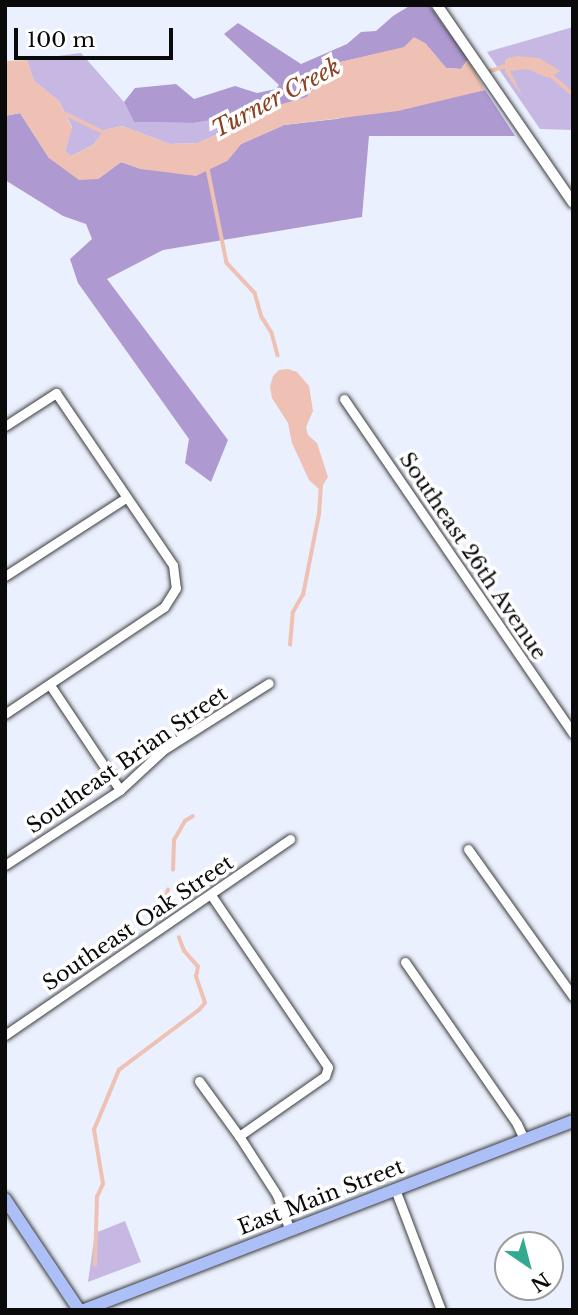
<!DOCTYPE html>
<html>
<head>
<meta charset="utf-8">
<style>
	body { margin:0 }
	#map { position:relative; width:578px; height:1315px; overflow:hidden; background:#eaf0fd; font-family:"Libre Baskerville",serif }
	div>[style] { position:absolute }
	[style*='--x'] { left:calc(var(--x)*1px); top:calc(var(--y)*1px); width:calc(var(--w)*1px); rotate:calc(var(--a)*1deg) }
	.green>* { inset:0; background:#c6b8e2 }
	.forest>* { inset:0; background:#af99d1 }
	.water>* { inset:0; background:#eec1b4 }
	.stream>* { height:3.5px; margin:-1.75px; padding:0 1.75px; transform-origin:1.75px; border-radius:1.75px; background:#eec1b4 }
	.roads { filter:drop-shadow(0 0 2px #3d3d3d) drop-shadow(0 0 2px #3d3d3d) }
	.minor>* { height:9px; margin:-4.5px; padding:0 4.5px; transform-origin:4.5px; border-radius:4.5px; background:#fff }
	.tertiary>* { height:10px; margin:-5px; padding:0 5px; transform-origin:5px; border-radius:5px; background:#fff }
	.secondary>* { height:12px; margin:-6px; padding:0 6px; transform-origin:6px; border-radius:6px; background:#acbff6 }
	span { translate:-50% -50%; white-space:nowrap; text-align:center; line-height:1.15; -webkit-text-stroke:7px #fff; paint-order:stroke }
	.street-label { font-size:21px; color:#0a0a0a }
	.water-label { font-size:23px; color:#8c4123; font-style:italic }
	.frame { position:absolute; inset:0; border:7px solid #0a0a0a; pointer-events:none }
	.north { position:absolute; left:494px; top:1231px; width:70px; height:70px; box-sizing:border-box; background:#fff; border:2px solid #9d9d9d; border-radius:50%; rotate:145deg; font-size:19px; font-weight:700; line-height:28px; text-align:center; color:#0a0a0a }
	.north::after { content:''; display:block; margin:auto; width:24px; height:32px; background:#33a992; clip-path:polygon(50% 0,100% 100%,50% 72%,0 100%) }
	.scale { position:absolute; left:14px; top:28px; width:159px; height:32px; box-sizing:border-box; border:4px solid #0a0a0a; border-top:0; padding-left:9px; font-size:21px; line-height:24px; white-space:nowrap; color:#0a0a0a; -webkit-text-stroke:5px #fff; paint-order:stroke }
</style>
</head>
<body>
<div id="map">
	<div class="green">
		<i style="clip-path:polygon(573px 27px,573px 130px,540px 129px,487px 52px)"></i>
		<i style="clip-path:polygon(81px 53px,124px 102px,134px 122px,193px 123px,239px 116px,229px 129px,198px 143px,170px 144px,122px 126px,105px 130px,93px 145px,71px 156px,65px 151px,72px 127px,59px 101px,34px 81px,27px 60px)"></i>
		<i style="clip-path:polygon(125px 1221px,141px 1262px,88px 1282px,95px 1233px)"></i>
	</div>
	<div class="forest">
		<i style="clip-path:polygon(411px 5px,429px 5px,468px 59px,461px 69px,446px 68px,425px 43px,336px 63px,313px 85px,307px 97px,257px 113px,193px 123px,134px 122px,124px 102px,135px 88px,176px 84px,194px 99px,235px 86px,257px 93px,276px 89px,279px 85px,224px 34px,238px 23px,301px 64px,347px 44px,361px 32px,376px 31px,393px 16px)"></i>
		<i style="clip-path:polygon(485px 90px,515px 136px,369px 136px,362px 217px,163px 250px,107px 279px,228px 440px,211px 482px,185px 463px,189px 439px,78px 283px,70px 259px,92px 239px,86px 224px,63px 216px,5px 180px,5px 116px,20px 113px,49px 158px,98px 179px,121px 162px,141px 169px,163px 170px,227px 161px,241px 144px,284px 125px,336px 119px)"></i>
	</div>
	<div class="water">
		<i style="clip-path:polygon(414px 37px,425px 43px,446px 68px,461px 69px,468px 59px,485px 90px,398px 111px,284px 125px,241px 144px,227px 161px,196px 176px,141px 169px,121px 162px,98px 179px,79px 180px,49px 158px,20px 113px,5px 116px,5px 61px,27px 60px,34px 81px,59px 101px,72px 128px,65px 151px,71px 156px,93px 145px,105px 130px,122px 126px,170px 144px,198px 143px,229px 129px,239px 116px,307px 97px,325px 71px,336px 63px,404px 47px)"></i>
		<i style="clip-path:polygon(517px 56px,539px 58px,560px 71px,548px 78px,527px 69px,510px 71px,523px 97px,505px 72px,505px 59px)"></i>
		<i style="clip-path:polygon(288px 369px,297px 372px,309px 386px,313px 411px,306px 427px,308px 435px,317px 443px,328px 477px,320px 490px,309px 480px,292px 443px,288px 423px,272px 398px,270px 387px,273px 376px,279px 370px)"></i>
	</div>
	<div class="stream">
		<i style="--x:485;--y:73;--w:24;--a:-19"></i>
		<i style="--x:551;--y:75;--w:29;--a:41"></i>
		<i style="--x:62;--y:112;--w:48;--a:26"></i>
		<i style="--x:208;--y:169;--w:96;--a:78.6"></i>
		<i style="--x:227;--y:263;--w:41;--a:47"></i>
		<i style="--x:255;--y:293;--w:25;--a:74"></i>
		<i style="--x:262;--y:317;--w:19;--a:58"></i>
		<i style="--x:272;--y:333;--w:23;--a:75"></i>
		<i style="--x:290;--y:645;--w:33;--a:-85"></i>
		<i style="--x:293;--y:612;--w:20;--a:-60"></i>
		<i style="--x:303;--y:595;--w:83;--a:-78.8"></i>
		<i style="--x:319;--y:514;--w:27;--a:-86"></i>
		<i style="--x:173;--y:870;--w:30;--a:-88"></i>
		<i style="--x:174;--y:840;--w:22;--a:-60"></i>
		<i style="--x:185;--y:821;--w:9;--a:-32"></i>
		<i style="--x:162;--y:907;--w:18;--a:-71"></i>
		<i style="--x:95;--y:1265;--w:68;--a:-88.3"></i>
		<i style="--x:97;--y:1197;--w:14;--a:-65"></i>
		<i style="--x:103;--y:1184;--w:55;--a:-99.5"></i>
		<i style="--x:94;--y:1130;--w:65;--a:-67.4"></i>
		<i style="--x:119;--y:1070;--w:100;--a:-36.9"></i>
		<i style="--x:199;--y:1010;--w:9;--a:-49"></i>
		<i style="--x:205;--y:1003;--w:28;--a:-109"></i>
		<i style="--x:196;--y:977;--w:10;--a:-79"></i>
		<i style="--x:198;--y:967;--w:21;--a:-131"></i>
		<i style="--x:184;--y:951;--w:14;--a:-111"></i>
	</div>
	<div class="roads">
		<div class="minor">
			<i style="--x:344;--y:399;--w:405;--a:55.6"></i>
			<i style="--x:5;--y:426;--w:61;--a:-32.9"></i>
			<i style="--x:56;--y:393;--w:208;--a:55.8"></i>
			<i style="--x:173;--y:565;--w:23;--a:83"></i>
			<i style="--x:176;--y:588;--w:22;--a:122"></i>
			<i style="--x:164;--y:607;--w:192;--a:146.1"></i>
			<i style="--x:5;--y:576;--w:145;--a:-32.9"></i>
			<i style="--x:50;--y:685;--w:126;--a:56.3"></i>
			<i style="--x:468;--y:849;--w:181;--a:54.5"></i>
			<i style="--x:5;--y:865;--w:137;--a:-33.1"></i>
			<i style="--x:120;--y:790;--w:59;--a:-42.9"></i>
			<i style="--x:163;--y:750;--w:125;--a:-32.3"></i>
			<i style="--x:211;--y:895;--w:208;--a:55.8"></i>
			<i style="--x:328;--y:1067;--w:9;--a:108"></i>
			<i style="--x:325;--y:1076;--w:105;--a:145.1"></i>
			<i style="--x:239;--y:1136;--w:70;--a:57.2"></i>
			<i style="--x:277;--y:1195;--w:37;--a:70"></i>
			<i style="--x:405;--y:962;--w:197;--a:55.3"></i>
			<i style="--x:517;--y:1124;--w:17;--a:65"></i>
			<i style="--x:5;--y:1035;--w:346;--a:-34.5"></i>
			<i style="--x:199;--y:1081;--w:68;--a:54"></i>
			<i style="--x:395;--y:1189;--w:129;--a:69.2"></i>
		</div>
		<div class="tertiary">
			<i style="--x:437;--y:5;--w:240;--a:55.5"></i>
		</div>
		<div class="secondary">
			<i style="--x:5;--y:1199;--w:133;--a:56.3"></i>
			<i style="--x:84;--y:1310;--w:524;--a:-21.13"></i>
		</div>
	</div>
	<div class="street-label">
		<span style="left:473px;top:556px;rotate:56deg">Southeast 26th Avenue</span>
		<span style="left:127px;top:760px;rotate:-35deg">Southeast Brian Street</span>
		<span style="left:138px;top:923px;rotate:-34deg">Southeast Oak Street</span>
		<span style="left:321px;top:1197px;rotate:-21deg">East Main Street</span>
	</div>
	<div class="water-label">
		<span style="left:276px;top:98px;rotate:-28deg">Turner Creek</span>
	</div>
	<div class="frame"></div>
	<div class="north">N</div>
	<div class="scale">100 m</div>
</div>
</body>
</html>
